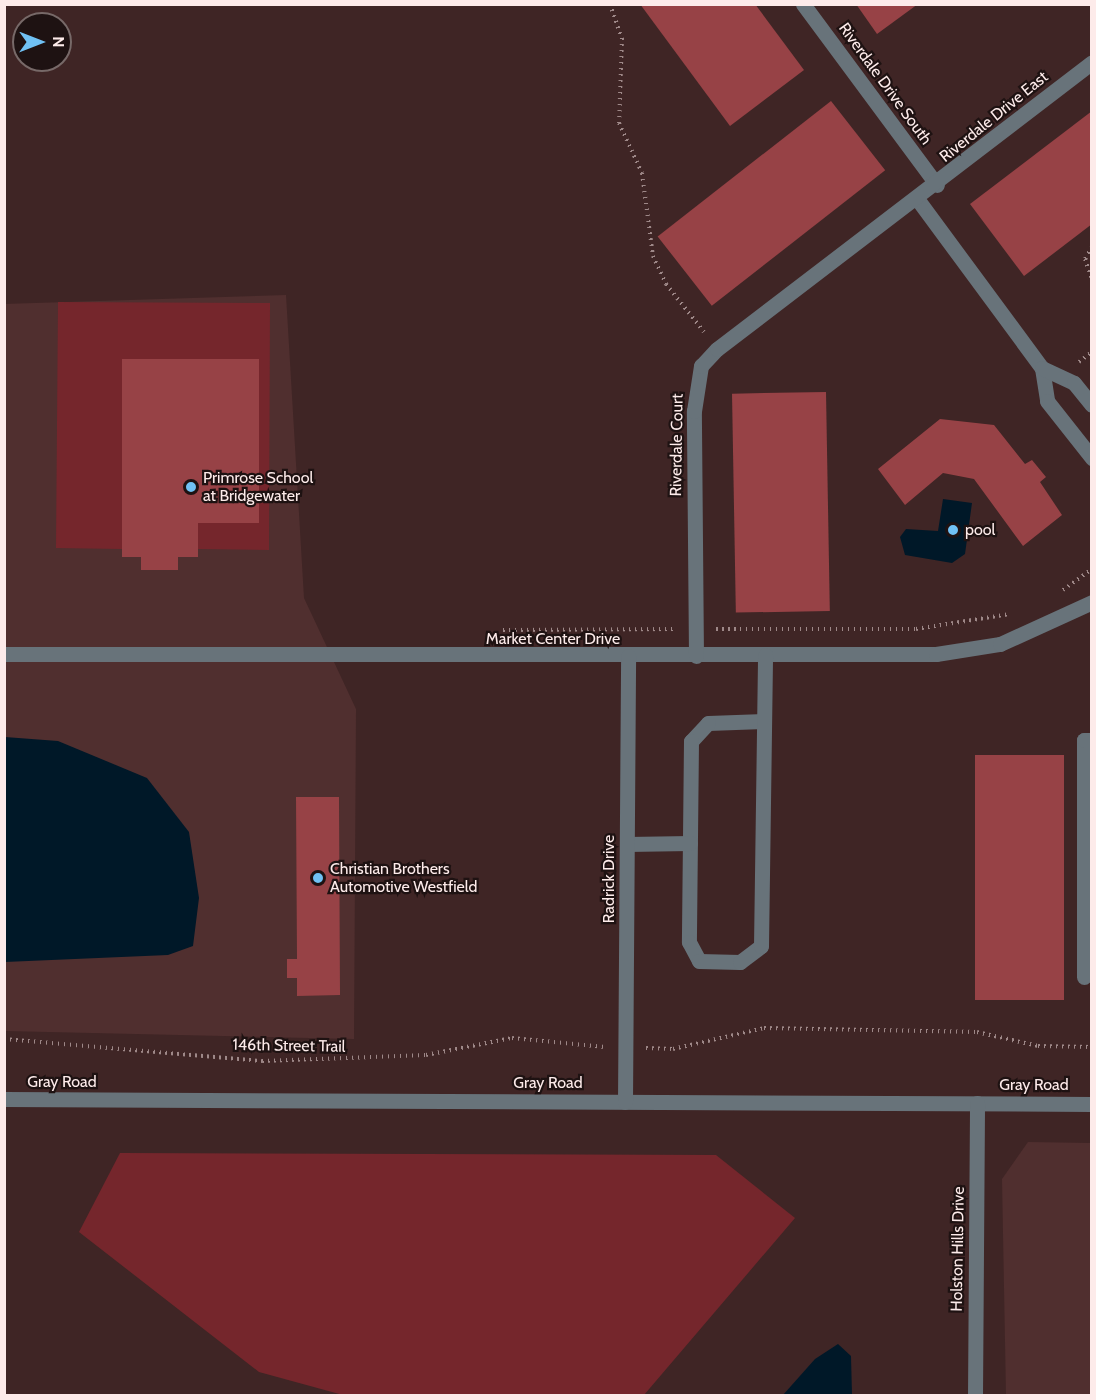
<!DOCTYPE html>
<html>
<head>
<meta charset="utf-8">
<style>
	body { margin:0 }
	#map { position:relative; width:1096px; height:1400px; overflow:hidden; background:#3f2525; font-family:Cabin,sans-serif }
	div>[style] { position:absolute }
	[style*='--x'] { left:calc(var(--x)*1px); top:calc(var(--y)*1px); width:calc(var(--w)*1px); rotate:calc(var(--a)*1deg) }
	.built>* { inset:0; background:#502f2f }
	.green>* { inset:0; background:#75262c }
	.water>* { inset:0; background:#001828 }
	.building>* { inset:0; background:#974246; transform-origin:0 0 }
	.path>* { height:4px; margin-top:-2px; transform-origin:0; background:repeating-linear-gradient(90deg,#9e8888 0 1.5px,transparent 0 6px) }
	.minor>* { height:15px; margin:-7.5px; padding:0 7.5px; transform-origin:7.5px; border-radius:7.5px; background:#68737a }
	.dots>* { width:16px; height:16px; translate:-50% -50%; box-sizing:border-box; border:3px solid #1e1212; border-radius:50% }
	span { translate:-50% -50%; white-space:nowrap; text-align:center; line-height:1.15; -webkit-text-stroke:4.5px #1e1212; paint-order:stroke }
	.street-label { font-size:16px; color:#fdebea }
	.poi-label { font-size:16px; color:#fdebea }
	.left { translate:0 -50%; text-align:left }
	.frame { position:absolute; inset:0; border:6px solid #fdebea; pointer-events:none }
	.north { position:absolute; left:12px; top:12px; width:60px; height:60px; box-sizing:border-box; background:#1e1212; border:2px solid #776968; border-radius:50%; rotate:90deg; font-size:16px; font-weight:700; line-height:24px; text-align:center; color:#fdebea }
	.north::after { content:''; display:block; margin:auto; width:21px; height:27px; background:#70c1f4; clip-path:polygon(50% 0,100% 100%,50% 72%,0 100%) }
</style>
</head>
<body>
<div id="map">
	<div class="built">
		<i style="clip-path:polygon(286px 295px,304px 598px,356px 709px,354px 1039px,5px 1031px,4px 304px)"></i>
		<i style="clip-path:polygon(1028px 1142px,1091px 1143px,1091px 1395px,1006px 1395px,1002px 1179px)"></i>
	</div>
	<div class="green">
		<i style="clip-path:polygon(58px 302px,270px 303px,269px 550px,198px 549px,198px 523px,259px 523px,259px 359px,123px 359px,122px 549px,56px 548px)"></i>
		<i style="clip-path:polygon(120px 1153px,716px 1155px,795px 1218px,644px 1395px,343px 1395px,259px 1372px,79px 1232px)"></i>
	</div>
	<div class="water">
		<i style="clip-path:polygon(943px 499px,972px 503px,965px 554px,952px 563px,905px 555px,900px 537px,906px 529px,938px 531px)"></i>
		<i style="clip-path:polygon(5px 737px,58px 741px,147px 778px,189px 832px,199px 898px,193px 946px,168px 955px,5px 962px)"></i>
		<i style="clip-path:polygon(838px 1344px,851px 1356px,852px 1395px,783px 1395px,815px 1359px)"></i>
	</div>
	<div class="building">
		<i style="clip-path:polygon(640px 4px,755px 4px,804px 70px,730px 126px)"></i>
		<i style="clip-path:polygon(856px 4px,918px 4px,877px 34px)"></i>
		<i style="left:831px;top:101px;width:88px;height:220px;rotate:52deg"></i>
		<i style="clip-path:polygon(1092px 111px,1092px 224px,1024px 276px,970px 204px)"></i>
		<i style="clip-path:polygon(122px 359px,259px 359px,259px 523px,198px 523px,198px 557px,178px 557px,178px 570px,141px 570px,141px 557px,122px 557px)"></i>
		<i style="left:826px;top:392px;width:219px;height:94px;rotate:89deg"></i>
		<i style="clip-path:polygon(940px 419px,994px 425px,1025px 464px,1032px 460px,1046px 477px,1040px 482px,1062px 515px,1023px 546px,974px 479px,943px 473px,905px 505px,878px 469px)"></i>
		<i style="left:1064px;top:755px;width:245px;height:89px;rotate:90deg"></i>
		<i style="clip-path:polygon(296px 797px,339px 797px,340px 995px,297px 996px,297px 978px,287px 978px,287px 959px,297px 959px)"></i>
	</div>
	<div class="path">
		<i style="--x:610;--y:4;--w:36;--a:71"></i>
		<i style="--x:622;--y:38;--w:85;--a:92"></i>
		<i style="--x:619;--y:123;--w:55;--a:65.3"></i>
		<i style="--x:642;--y:173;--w:84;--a:82.5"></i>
		<i style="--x:653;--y:256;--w:31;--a:65"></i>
		<i style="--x:666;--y:284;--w:61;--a:51.6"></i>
		<i style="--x:1092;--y:247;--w:14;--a:120"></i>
		<i style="--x:1085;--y:259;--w:21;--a:71"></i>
		<i style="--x:1079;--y:362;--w:16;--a:-38"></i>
		<i style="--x:1063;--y:590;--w:36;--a:-36"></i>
		<i style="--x:716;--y:629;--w:200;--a:0"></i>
		<i style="--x:916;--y:629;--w:95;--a:-9.1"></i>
		<i style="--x:503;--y:630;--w:173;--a:-0.3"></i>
		<i style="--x:4;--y:1039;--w:259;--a:4.9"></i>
		<i style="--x:262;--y:1061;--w:164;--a:-2.1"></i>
		<i style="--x:426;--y:1055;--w:88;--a:-11.2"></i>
		<i style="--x:512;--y:1038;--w:94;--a:5.5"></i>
		<i style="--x:646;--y:1048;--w:27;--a:2"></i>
		<i style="--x:673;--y:1049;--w:93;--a:-13"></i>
		<i style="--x:764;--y:1028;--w:213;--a:1.1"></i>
		<i style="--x:977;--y:1032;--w:63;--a:12.9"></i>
		<i style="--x:1038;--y:1046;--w:54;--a:1.1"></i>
	</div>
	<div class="minor">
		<i style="--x:803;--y:4;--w:225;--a:53.5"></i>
		<i style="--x:918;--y:200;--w:209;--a:53.6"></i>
		<i style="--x:1042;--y:368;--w:33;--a:81"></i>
		<i style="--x:1047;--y:401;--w:73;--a:51.7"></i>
		<i style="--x:1042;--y:368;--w:35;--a:25"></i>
		<i style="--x:1074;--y:383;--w:28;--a:51"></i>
		<i style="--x:4;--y:654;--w:932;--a:0"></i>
		<i style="--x:936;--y:654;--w:65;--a:-8.9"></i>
		<i style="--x:1000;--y:644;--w:101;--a:-24.5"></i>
		<i style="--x:696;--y:656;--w:245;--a:-90.5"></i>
		<i style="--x:694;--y:411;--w:46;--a:-81.2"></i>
		<i style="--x:701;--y:366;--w:23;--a:-47"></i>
		<i style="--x:717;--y:349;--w:472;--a:-37.4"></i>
		<i style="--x:764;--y:721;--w:56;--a:178"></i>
		<i style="--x:708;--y:723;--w:25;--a:133"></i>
		<i style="--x:691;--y:741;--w:201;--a:90.6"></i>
		<i style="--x:689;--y:942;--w:21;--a:62"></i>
		<i style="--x:699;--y:961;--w:41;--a:1.4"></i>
		<i style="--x:740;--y:962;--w:26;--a:-37"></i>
		<i style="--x:761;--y:946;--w:291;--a:-89.2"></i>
		<i style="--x:627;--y:844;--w:63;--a:-0.9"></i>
		<i style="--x:1084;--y:977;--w:237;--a:-90"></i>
		<i style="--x:1084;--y:740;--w:8;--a:0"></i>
		<i style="--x:4;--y:1099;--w:1088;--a:0.26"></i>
		<i style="--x:625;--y:1102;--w:446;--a:-89.6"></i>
		<i style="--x:975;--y:1396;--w:293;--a:-89.6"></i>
	</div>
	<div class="dots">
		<i style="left:191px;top:487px;background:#70c1f4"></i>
		<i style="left:953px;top:530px;background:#70c1f4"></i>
		<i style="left:318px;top:878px;background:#70c1f4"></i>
	</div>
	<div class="street-label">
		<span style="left:885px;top:84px;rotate:54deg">Riverdale Drive South</span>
		<span style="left:994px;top:117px;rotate:-39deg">Riverdale Drive East</span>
		<span style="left:677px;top:445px;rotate:-89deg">Riverdale Court</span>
		<span style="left:553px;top:639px">Market Center Drive</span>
		<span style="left:609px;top:879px;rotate:-90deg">Radrick Drive</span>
		<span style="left:289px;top:1046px;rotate:1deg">146th Street Trail</span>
		<span style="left:62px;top:1082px">Gray Road</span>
		<span style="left:548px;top:1083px">Gray Road</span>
		<span style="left:1034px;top:1085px">Gray Road</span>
		<span style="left:958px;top:1249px;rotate:-89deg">Holston Hills Drive</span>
	</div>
	<div class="poi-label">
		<span class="left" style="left:203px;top:487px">Primrose School<br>at Bridgewater</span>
		<span class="left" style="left:965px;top:530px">pool</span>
		<span class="left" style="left:330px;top:878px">Christian Brothers<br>Automotive Westfield</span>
	</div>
	<div class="frame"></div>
	<div class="north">N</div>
</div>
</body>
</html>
